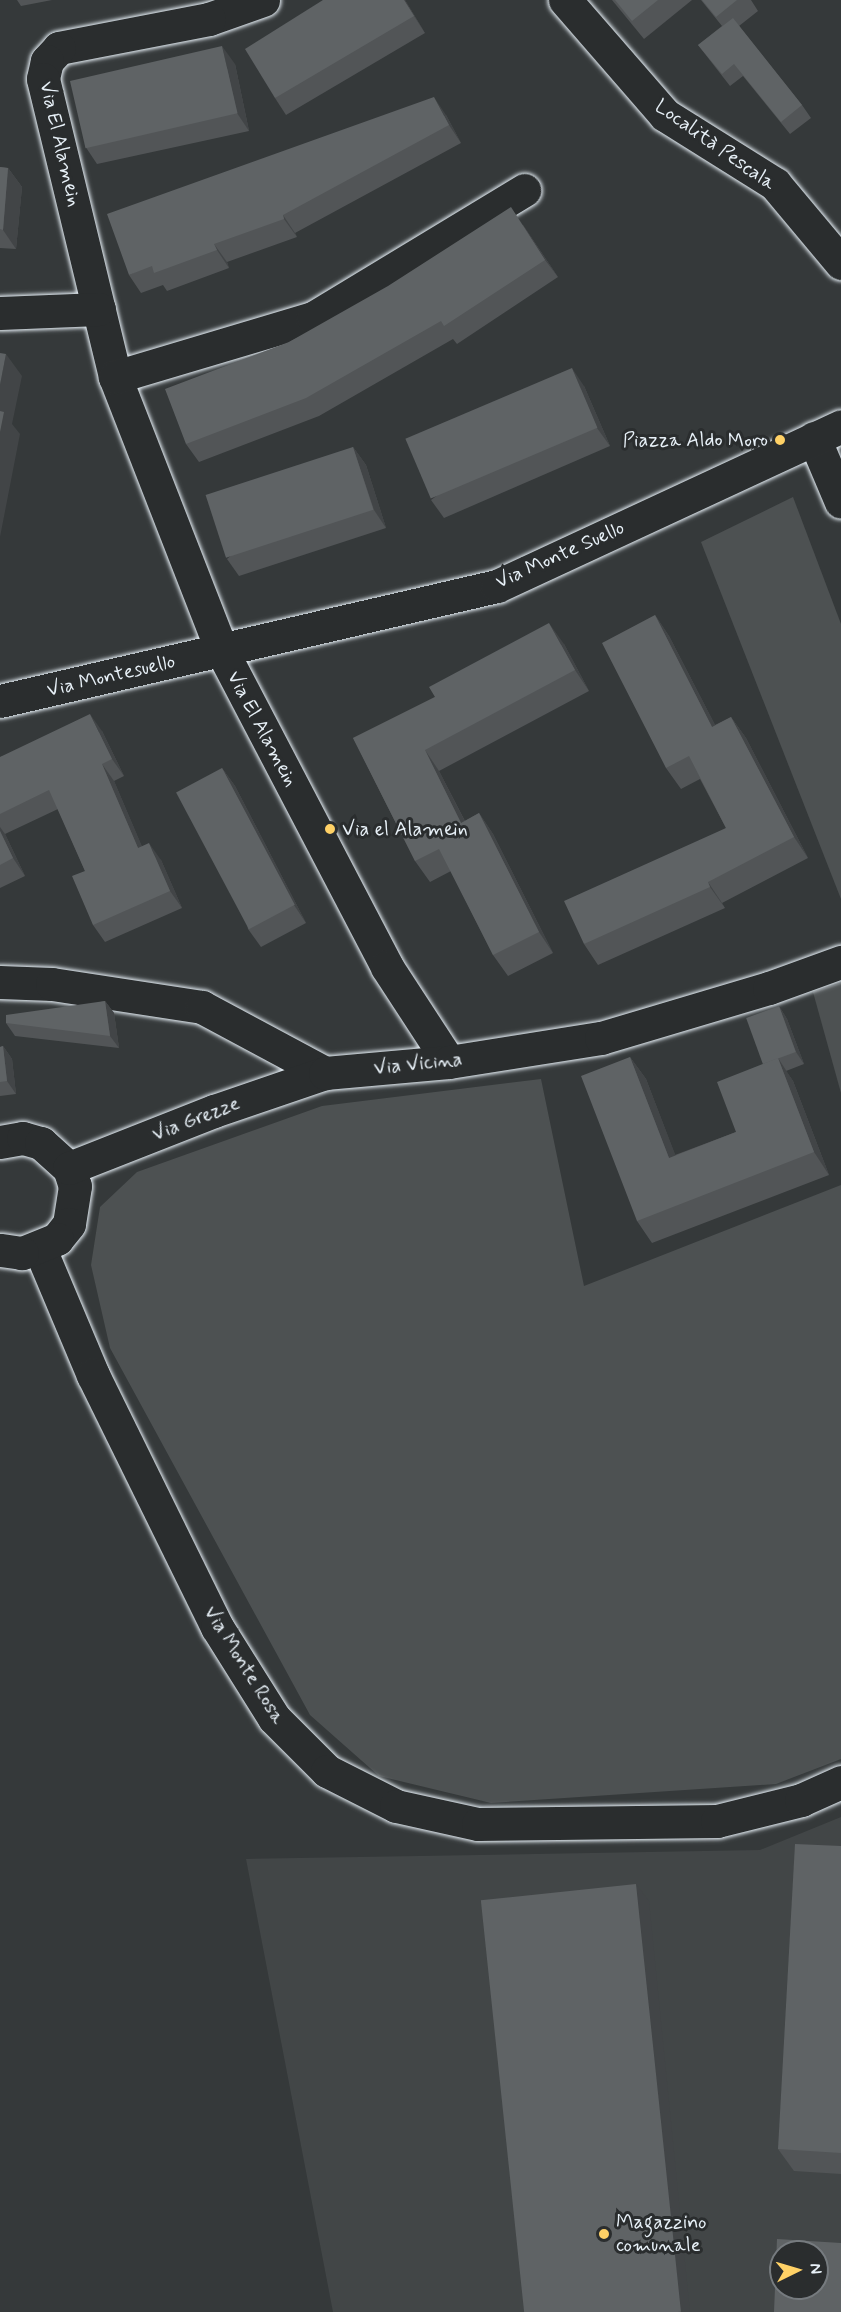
<!DOCTYPE html>
<html>
<head>
<meta charset="utf-8">
<style>
	body { margin:0 }
	#map { position:relative; width:841px; height:2312px; overflow:hidden; background:#35393a; font-family:Mynerve,sans-serif }
	div>[style] { position:absolute }
	[style*='--x'] { left:calc(var(--x)*1px); top:calc(var(--y)*1px); width:calc(var(--w)*1px); rotate:calc(var(--a)*1deg) }
	.built>* { inset:0; background:#424647 }
	.green>* { inset:0; background:#4d5152 }
	.roads { filter:drop-shadow(0 0 2px #e8f1f8) drop-shadow(0 0 2px #e8f1f8) }
	.minor>* { height:33px; margin:-16.5px; padding:0 16.5px; transform-origin:16.5px; border-radius:16.5px; background:#2a2d2e }
	.tertiary>* { height:33px; margin:-16.5px; padding:0 16.5px; transform-origin:16.5px; border-radius:16.5px; background:#2a2d2e }
	.wall>* { inset:0; background:#525557 }
	.shaded-wall>* { inset:0; background:#424547 }
	.building>* { inset:0; background:#5f6365; transform-origin:0 0 }
	.dots>* { width:16px; height:16px; translate:-50% -50%; box-sizing:border-box; border:3px solid #2a2d2e; border-radius:50% }
	span { translate:-50% -50%; white-space:nowrap; text-align:center; line-height:1.15; -webkit-text-stroke:6px #2a2d2e; paint-order:stroke }
	.street-label { font-size:20px; color:#e8f1f8 }
	.poi-label { font-size:20px; color:#e8f1f8 }
	.right { translate:-100% -50%; text-align:right }
	.left { translate:0 -50%; text-align:left }
	.north { position:absolute; left:769px; top:2240px; width:60px; height:60px; box-sizing:border-box; background:#2a2d2e; border:2px solid #767b7f; border-radius:50%; rotate:85deg; font-size:16px; font-weight:700; line-height:24px; text-align:center; color:#e8f1f8 }
	.north::after { content:''; display:block; margin:auto; width:21px; height:27px; background:#ffd166; clip-path:polygon(50% 0,100% 100%,50% 72%,0 100%) }
</style>
</head>
<body>
<div id="map">
	<div class="built">
		<i style="clip-path:polygon(evenodd,841px 1817px,841px 2312px,333px 2312px,246px 1859px,760px 1850px,841px 1817px,781px 2252px,817px 2252px,817px 2288px,781px 2288px,781px 2252px)"></i>
	</div>
	<div class="green">
		<i style="clip-path:polygon(793px 497px,841px 624px,841px 899px,701px 542px)"></i>
		<i style="clip-path:polygon(841px 983px,841px 1093px,813px 992px)"></i>
		<i style="clip-path:polygon(541px 1079px,584px 1286px,841px 1185px,841px 1759px,776px 1784px,491px 1803px,379px 1776px,310px 1715px,110px 1348px,91px 1265px,100px 1207px,137px 1172px,322px 1106px)"></i>
	</div>
	<div class="roads">
		<div class="minor">
			<i style="--x:263;--y:0;--w:57;--a:160.6"></i>
			<i style="--x:209;--y:19;--w:153;--a:169.1"></i>
			<i style="--x:59;--y:48;--w:18;--a:133"></i>
			<i style="--x:47;--y:61;--w:18;--a:103"></i>
			<i style="--x:43;--y:79;--w:307;--a:76.4"></i>
			<i style="--x:115;--y:377;--w:294;--a:68.7"></i>
			<i style="--x:222;--y:651;--w:356;--a:62.4"></i>
			<i style="--x:387;--y:967;--w:113;--a:56.9"></i>
			<i style="--x:565;--y:0;--w:152;--a:49"></i>
			<i style="--x:665;--y:115;--w:130;--a:32.1"></i>
			<i style="--x:775;--y:184;--w:103;--a:50.1"></i>
			<i style="--x:0;--y:313;--w:99;--a:-2.3"></i>
			<i style="--x:115;--y:377;--w:207;--a:-16.6"></i>
			<i style="--x:313;--y:318;--w:247;--a:-31.2"></i>
			<i style="--x:814;--y:438;--w:69;--a:67.1"></i>
			<i style="--x:0;--y:701;--w:510;--a:-13.03"></i>
			<i style="--x:497;--y:586;--w:379;--a:-24.9"></i>
			<i style="--x:0;--y:982;--w:52;--a:2.2"></i>
			<i style="--x:52;--y:984;--w:152;--a:8.7"></i>
			<i style="--x:202;--y:1007;--w:140;--a:28.2"></i>
			<i style="--x:40;--y:1249;--w:137;--a:67.2"></i>
			<i style="--x:93;--y:1375;--w:281;--a:63.8"></i>
			<i style="--x:217;--y:1627;--w:107;--a:57.9"></i>
			<i style="--x:274;--y:1718;--w:75;--a:45"></i>
			<i style="--x:327;--y:1771;--w:77;--a:26.9"></i>
			<i style="--x:396;--y:1806;--w:84;--a:12.4"></i>
			<i style="--x:478;--y:1824;--w:239;--a:-0.7"></i>
			<i style="--x:717;--y:1821;--w:87;--a:-14"></i>
			<i style="--x:801;--y:1800;--w:44;--a:-24.2"></i>
		</div>
		<div class="tertiary">
			<i style="--x:0;--y:1142;--w:23;--a:-10"></i>
			<i style="--x:23;--y:1138;--w:19;--a:16"></i>
			<i style="--x:41;--y:1143;--w:38;--a:42"></i>
			<i style="--x:69;--y:1168;--w:19;--a:72"></i>
			<i style="--x:75;--y:1186;--w:38;--a:99"></i>
			<i style="--x:69;--y:1224;--w:19;--a:129"></i>
			<i style="--x:57;--y:1239;--w:38;--a:158"></i>
			<i style="--x:22;--y:1253;--w:22;--a:-172"></i>
			<i style="--x:69;--y:1168;--w:156;--a:-21.5"></i>
			<i style="--x:214;--y:1111;--w:117;--a:-18.9"></i>
			<i style="--x:325;--y:1073;--w:124;--a:-5.1"></i>
			<i style="--x:449;--y:1062;--w:154;--a:-9"></i>
			<i style="--x:601;--y:1038;--w:175;--a:-16.6"></i>
			<i style="--x:769;--y:988;--w:77;--a:-19.9"></i>
		</div>
	</div>
	<div class="wall">
		<i style="clip-path:polygon(17px 0,52px 0,21px 6px)"></i>
		<i style="clip-path:polygon(323px 0,405px 0,425px 33px,286px 115px,275px 98px)"></i>
		<i style="clip-path:polygon(612px 0,692px 0,644px 39px)"></i>
		<i style="clip-path:polygon(701px 0,751px 0,758px 11px,739px 26px,802px 105px,811px 118px,790px 134px,743px 76px,730px 86px,698px 45px,722px 26px)"></i>
		<i style="clip-path:polygon(235px 64px,249px 131px,97px 164px,85px 146px)"></i>
		<i style="clip-path:polygon(446px 115px,461px 143px,295px 233px,297px 237px,227px 262px,229px 268px,167px 291px,163px 285px,141px 293px,129px 275px)"></i>
		<i style="clip-path:polygon(0 167px,8px 168px,22px 187px,16px 249px,0 248px)"></i>
		<i style="clip-path:polygon(523px 225px,558px 277px,457px 344px,453px 339px,319px 416px,199px 462px,186px 444px,289px 342px)"></i>
		<i style="clip-path:polygon(584px 386px,610px 446px,444px 518px,431px 500px)"></i>
		<i style="clip-path:polygon(353px 447px,366px 465px,386px 528px,239px 576px,227px 559px)"></i>
		<i style="clip-path:polygon(655px 615px,669px 636px,715px 725px,731px 717px,746px 738px,808px 858px,722px 903px,725px 908px,598px 965px,584px 944px,726px 828px,700px 779px,681px 789px,666px 768px)"></i>
		<i style="clip-path:polygon(564px 644px,589px 691px,439px 771px,465px 821px,479px 813px,493px 834px,553px 953px,508px 976px,493px 955px,451px 871px,430px 882px,415px 861px,353px 738px,435px 697px)"></i>
		<i style="clip-path:polygon(102px 731px,124px 776px,114px 781px,142px 847px,161px 860px,182px 908px,105px 942px,93px 925px,85px 871px,58px 809px,5px 834px,25px 876px,0 888px,0 757px)"></i>
		<i style="clip-path:polygon(222px 768px,235px 786px,306px 923px,261px 947px,248px 929px)"></i>
		<i style="clip-path:polygon(105px 1001px,114px 1013px,119px 1048px,15px 1036px,6px 1023px)"></i>
		<i style="clip-path:polygon(779px 1006px,787px 1019px,804px 1064px,786px 1071px,793px 1081px,829px 1175px,652px 1243px,637px 1221px,630px 1057px,646px 1079px,675px 1155px,736px 1132px,763px 1064px)"></i>
		<i style="clip-path:polygon(3px 1046px,12px 1059px,16px 1094px,0 1096px,0 1047px)"></i>
		<i style="clip-path:polygon(841px 1846px,841px 2174px,794px 2171px,778px 2149px)"></i>
	</div>
	<div class="shaded-wall">
		<i style="clip-path:polygon(404px 0,405px 0,425px 33px,414px 16px)"></i>
		<i style="clip-path:polygon(222px 46px,235px 64px,249px 131px,237px 113px)"></i>
		<i style="clip-path:polygon(434px 97px,446px 115px,461px 143px,449px 125px)"></i>
		<i style="clip-path:polygon(8px 168px,22px 187px,16px 249px,3px 230px)"></i>
		<i style="clip-path:polygon(511px 207px,523px 225px,558px 277px,545px 260px)"></i>
		<i style="clip-path:polygon(283px 215px,295px 233px,297px 237px,284px 219px)"></i>
		<i style="clip-path:polygon(214px 244px,227px 262px,229px 268px,217px 250px)"></i>
		<i style="clip-path:polygon(6px 354px,22px 376px,12px 424px,20px 434px,0 537px,0 385px)"></i>
		<i style="clip-path:polygon(572px 368px,584px 386px,610px 446px,597px 428px)"></i>
		<i style="clip-path:polygon(353px 447px,366px 465px,386px 528px,374px 510px)"></i>
		<i style="clip-path:polygon(655px 615px,669px 636px,727px 748px,712px 727px)"></i>
		<i style="clip-path:polygon(549px 623px,564px 644px,589px 691px,575px 670px)"></i>
		<i style="clip-path:polygon(90px 714px,102px 731px,124px 776px,112px 759px)"></i>
		<i style="clip-path:polygon(731px 717px,746px 738px,808px 858px,794px 837px)"></i>
		<i style="clip-path:polygon(425px 750px,439px 771px,476px 843px,461px 823px)"></i>
		<i style="clip-path:polygon(102px 764px,114px 781px,150px 865px,138px 848px)"></i>
		<i style="clip-path:polygon(222px 768px,235px 786px,306px 923px,294px 905px)"></i>
		<i style="clip-path:polygon(479px 813px,493px 834px,553px 953px,539px 932px)"></i>
		<i style="clip-path:polygon(0 827px,5px 834px,25px 876px,13px 858px,0 831px)"></i>
		<i style="clip-path:polygon(149px 843px,161px 860px,182px 908px,170px 891px)"></i>
		<i style="clip-path:polygon(708px 882px,722px 903px,725px 908px,710px 887px)"></i>
		<i style="clip-path:polygon(105px 1001px,114px 1013px,119px 1048px,110px 1036px)"></i>
		<i style="clip-path:polygon(779px 1006px,787px 1019px,804px 1064px,796px 1052px)"></i>
		<i style="clip-path:polygon(3px 1046px,12px 1059px,16px 1094px,7px 1081px)"></i>
		<i style="clip-path:polygon(630px 1057px,646px 1079px,685px 1180px,669px 1158px)"></i>
		<i style="clip-path:polygon(778px 1058px,793px 1081px,829px 1175px,814px 1152px)"></i>
		<i style="clip-path:polygon(636px 1884px,649px 1901px,690px 2312px,680px 2312px)"></i>
	</div>
	<div class="building">
		<i style="clip-path:polygon(323px 0,404px 0,414px 16px,275px 98px,245px 49px)"></i>
		<i style="clip-path:polygon(615px 0,658px 0,632px 21px)"></i>
		<i style="clip-path:polygon(702px 0,737px 0,716px 17px)"></i>
		<i style="clip-path:polygon(733px 18px,802px 105px,781px 122px,734px 64px,722px 74px,698px 45px)"></i>
		<i style="left:222px;top:46px;width:69px;height:156px;rotate:77deg"></i>
		<i style="clip-path:polygon(434px 97px,449px 125px,283px 215px,284px 219px,214px 244px,217px 250px,154px 273px,152px 266px,129px 275px,107px 214px)"></i>
		<i style="clip-path:polygon(0 167px,8px 168px,3px 230px,0 229px)"></i>
		<i style="clip-path:polygon(511px 207px,545px 260px,444px 326px,441px 321px,306px 398px,186px 444px,165px 389px,289px 342px,388px 286px)"></i>
		<i style="clip-path:polygon(0 353px,6px 354px,0 385px)"></i>
		<i style="left:572px;top:368px;width:65px;height:181px;rotate:67deg"></i>
		<i style="clip-path:polygon(0 411px,4px 412px,0 432px)"></i>
		<i style="left:353px;top:447px;width:66px;height:155px;rotate:72deg"></i>
		<i style="clip-path:polygon(655px 615px,712px 727px,731px 717px,794px 837px,708px 882px,710px 887px,584px 944px,564px 901px,726px 828px,689px 756px,666px 768px,602px 643px)"></i>
		<i style="clip-path:polygon(549px 623px,575px 670px,425px 750px,461px 823px,479px 813px,539px 932px,493px 955px,439px 849px,415px 861px,353px 738px,435px 697px,429px 687px)"></i>
		<i style="clip-path:polygon(90px 714px,112px 759px,102px 764px,138px 848px,149px 843px,170px 891px,93px 925px,72px 876px,85px 871px,49px 790px,0 814px,0 757px)"></i>
		<i style="left:222px;top:768px;width:155px;height:52px;rotate:62deg"></i>
		<i style="clip-path:polygon(0 831px,13px 858px,0 865px)"></i>
		<i style="clip-path:polygon(105px 1001px,110px 1036px,6px 1023px,6px 1015px)"></i>
		<i style="left:779px;top:1006px;width:49px;height:35px;rotate:70deg"></i>
		<i style="clip-path:polygon(3px 1046px,7px 1081px,0 1082px,0 1047px)"></i>
		<i style="clip-path:polygon(630px 1057px,669px 1158px,736px 1132px,717px 1082px,778px 1058px,814px 1152px,637px 1221px,581px 1076px)"></i>
		<i style="clip-path:polygon(795px 1844px,841px 1846px,841px 2153px,778px 2149px)"></i>
		<i style="left:636px;top:1884px;width:430px;height:156px;rotate:84deg"></i>
		<i style="clip-path:polygon(evenodd,777px 2239px,841px 2243px,841px 2312px,774px 2312px,777px 2239px,781px 2252px,817px 2252px,817px 2288px,781px 2288px,781px 2252px)"></i>
	</div>
	<div class="dots">
		<i style="left:780px;top:440px;background:#ffd166"></i>
		<i style="left:330px;top:829px;background:#ffd166"></i>
		<i style="left:604px;top:2234px;background:#ffd166"></i>
	</div>
	<div class="street-label">
		<span style="left:60px;top:144px;rotate:77deg">Via El Alamein</span>
		<span style="left:715px;top:145px;rotate:35deg">Località Pescala</span>
		<span style="left:560px;top:555px;rotate:-24deg">Via Monte Suello</span>
		<span style="left:111px;top:676px;rotate:-13deg">Via Montesuello</span>
		<span style="left:262px;top:729px;rotate:62deg">Via El Alamein</span>
		<span style="left:418px;top:1064px;rotate:-6deg">Via Vicina</span>
		<span style="left:196px;top:1119px;rotate:-21deg">Via Grezze</span>
		<span style="left:244px;top:1665px;rotate:58deg">Via Monte Rosa</span>
	</div>
	<div class="poi-label">
		<span class="right" style="left:768px;top:440px">Piazza Aldo Moro</span>
		<span class="left" style="left:342px;top:829px">Via el Alamein</span>
		<span class="left" style="left:616px;top:2234px">Magazzino<br>comunale</span>
	</div>
	<div class="north">N</div>
</div>
</body>
</html>
